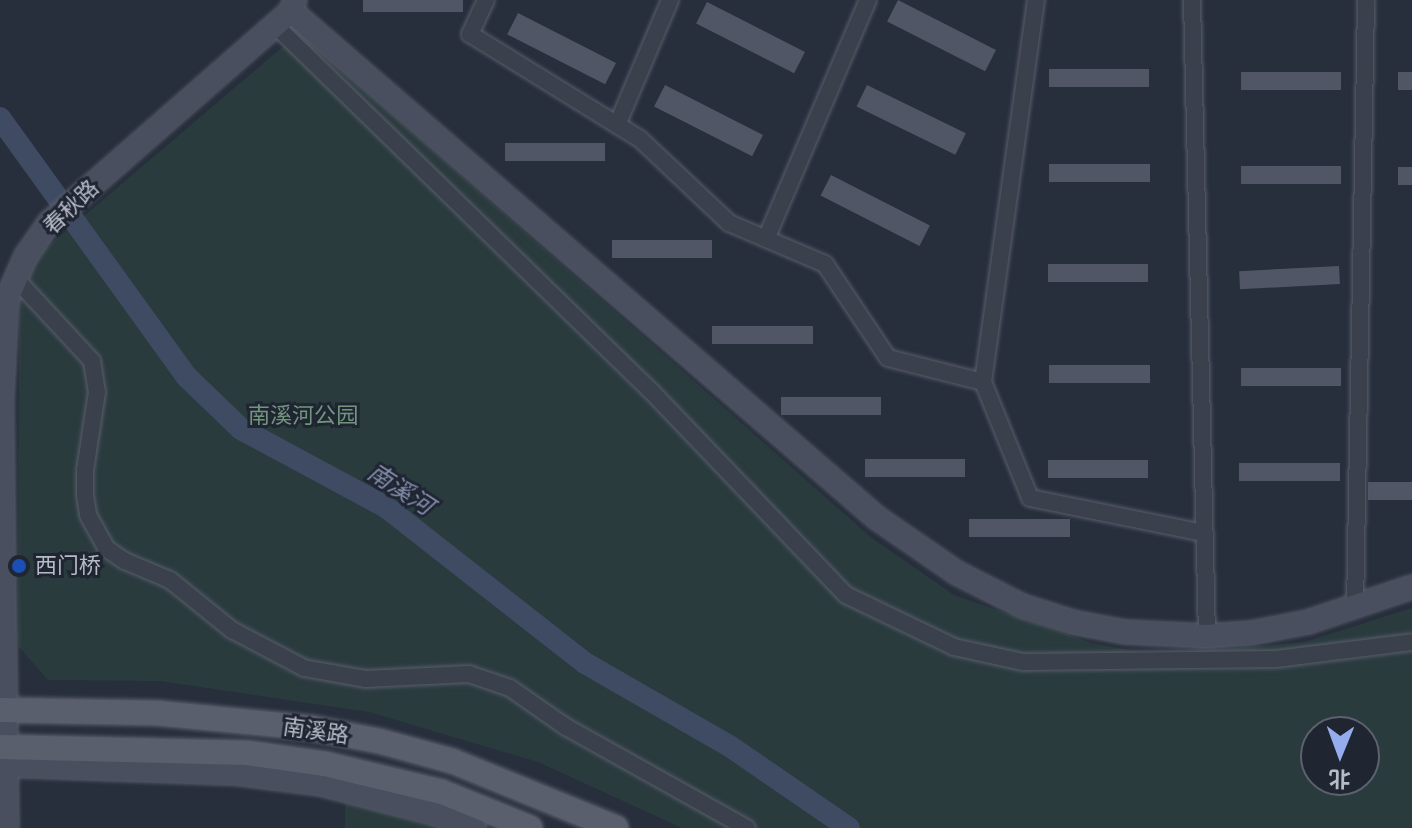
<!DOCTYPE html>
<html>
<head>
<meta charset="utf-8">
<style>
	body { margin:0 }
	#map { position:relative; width:1412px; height:828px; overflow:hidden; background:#272e3c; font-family:"Fira Sans Condensed","Noto Sans SC",sans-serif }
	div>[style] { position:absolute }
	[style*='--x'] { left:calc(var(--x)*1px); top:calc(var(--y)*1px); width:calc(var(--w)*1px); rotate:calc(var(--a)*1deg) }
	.green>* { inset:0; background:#2a3b3e }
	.river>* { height:22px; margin:-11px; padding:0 11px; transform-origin:11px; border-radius:11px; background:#3f4a63 }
	.building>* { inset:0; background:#515667; transform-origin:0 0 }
	.roads { filter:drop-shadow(0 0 2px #595e6b) drop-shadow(0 0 2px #595e6b) }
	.street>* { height:16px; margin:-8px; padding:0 8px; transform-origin:8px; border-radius:8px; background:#3b404d }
	.secondary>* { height:22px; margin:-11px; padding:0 11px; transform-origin:11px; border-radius:11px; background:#494f5f }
	.primary>* { height:24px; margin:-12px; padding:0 12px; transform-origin:12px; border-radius:12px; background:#595f6c }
	.dots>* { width:22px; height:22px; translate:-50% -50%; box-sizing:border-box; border:4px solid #202532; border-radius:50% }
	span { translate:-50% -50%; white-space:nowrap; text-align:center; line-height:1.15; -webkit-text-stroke:6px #202532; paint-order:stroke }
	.street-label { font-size:22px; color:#b7bbc8 }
	.park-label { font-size:22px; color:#71967e }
	.poi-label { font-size:22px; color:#b7bbc8 }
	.left { translate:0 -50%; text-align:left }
	.water-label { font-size:24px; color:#828eac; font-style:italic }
	.north { position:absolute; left:1300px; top:716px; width:80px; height:80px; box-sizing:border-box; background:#202532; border:2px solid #5c616e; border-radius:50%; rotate:181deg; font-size:22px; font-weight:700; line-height:32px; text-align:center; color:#b7bbc8 }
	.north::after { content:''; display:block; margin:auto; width:28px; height:36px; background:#96aded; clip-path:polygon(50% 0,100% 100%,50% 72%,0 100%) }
</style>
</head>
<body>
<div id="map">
	<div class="green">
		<i style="clip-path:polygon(evenodd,299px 33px,872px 538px,954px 595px,1092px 643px,1156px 655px,1304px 642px,1412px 608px,1412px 828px,682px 828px,538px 762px,369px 712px,160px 681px,48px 680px,18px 646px,19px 304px,29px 270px,45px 249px,299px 33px,1316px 732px,1364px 732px,1364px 780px,1316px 780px,1316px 732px)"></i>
		<i style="clip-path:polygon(345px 802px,445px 828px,345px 828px)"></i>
	</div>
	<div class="river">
		<i style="--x:0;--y:118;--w:319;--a:54.2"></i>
		<i style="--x:187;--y:377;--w:75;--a:43.9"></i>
		<i style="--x:241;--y:429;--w:165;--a:28.3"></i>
		<i style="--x:386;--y:507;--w:253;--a:38.1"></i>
		<i style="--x:585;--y:663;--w:168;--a:29.9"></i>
		<i style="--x:731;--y:747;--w:143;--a:34.5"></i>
	</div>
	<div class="building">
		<i style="left:363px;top:0;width:100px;height:12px"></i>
		<i style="left:898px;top:0;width:110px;height:24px;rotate:27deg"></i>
		<i style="left:707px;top:2px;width:110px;height:24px;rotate:27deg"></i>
		<i style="left:518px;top:13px;width:110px;height:24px;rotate:27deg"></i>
		<i style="left:1049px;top:69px;width:100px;height:18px"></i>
		<i style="left:1241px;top:72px;width:100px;height:18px"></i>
		<i style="left:1398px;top:72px;width:14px;height:18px"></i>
		<i style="left:665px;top:85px;width:110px;height:24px;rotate:27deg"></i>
		<i style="left:867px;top:85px;width:110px;height:24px;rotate:26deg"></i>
		<i style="left:605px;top:143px;width:18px;height:100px;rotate:90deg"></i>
		<i style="left:1049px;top:164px;width:101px;height:18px"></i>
		<i style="left:1341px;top:166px;width:18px;height:100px;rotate:90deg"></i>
		<i style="left:1398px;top:167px;width:14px;height:18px"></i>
		<i style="left:831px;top:175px;width:111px;height:23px;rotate:27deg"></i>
		<i style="left:612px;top:240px;width:100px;height:18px"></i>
		<i style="left:1048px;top:264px;width:100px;height:18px"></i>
		<i style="left:1339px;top:266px;width:18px;height:100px;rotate:87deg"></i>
		<i style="left:813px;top:326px;width:18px;height:101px;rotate:90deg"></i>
		<i style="left:1150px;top:365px;width:18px;height:101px;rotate:90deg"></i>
		<i style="left:1241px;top:368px;width:100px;height:18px"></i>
		<i style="left:781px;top:397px;width:100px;height:18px"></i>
		<i style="left:965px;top:459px;width:18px;height:100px;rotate:90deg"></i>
		<i style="left:1148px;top:460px;width:18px;height:100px;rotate:90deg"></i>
		<i style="left:1239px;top:463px;width:101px;height:18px"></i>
		<i style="left:1368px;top:482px;width:44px;height:18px"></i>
		<i style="left:969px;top:519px;width:101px;height:18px"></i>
	</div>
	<div class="roads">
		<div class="street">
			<i style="--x:486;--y:0;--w:38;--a:115"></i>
			<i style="--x:470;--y:34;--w:200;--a:31.7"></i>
			<i style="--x:640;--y:139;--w:122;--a:43.3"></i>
			<i style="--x:729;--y:223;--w:104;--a:23.1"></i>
			<i style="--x:825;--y:264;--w:113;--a:56.2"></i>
			<i style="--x:888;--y:358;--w:98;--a:14.2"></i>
			<i style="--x:983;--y:382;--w:125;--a:67.9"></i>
			<i style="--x:1030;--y:498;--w:177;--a:11.4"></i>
			<i style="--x:1192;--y:0;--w:636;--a:88.65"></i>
			<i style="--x:275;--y:25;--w:526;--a:44.23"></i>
			<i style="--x:652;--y:392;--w:281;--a:46.3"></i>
			<i style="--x:846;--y:595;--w:120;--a:25.7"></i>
			<i style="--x:954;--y:647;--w:71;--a:12.3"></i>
			<i style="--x:1023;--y:662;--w:253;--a:-0.7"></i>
			<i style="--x:1276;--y:659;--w:137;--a:-7.1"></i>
			<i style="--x:617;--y:125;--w:136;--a:-67"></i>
			<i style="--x:766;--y:239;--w:260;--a:-66.9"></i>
			<i style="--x:16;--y:279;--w:112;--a:47.2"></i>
			<i style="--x:92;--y:361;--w:31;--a:81"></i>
			<i style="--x:97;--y:392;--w:79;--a:98.7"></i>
			<i style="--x:85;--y:470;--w:25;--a:90"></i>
			<i style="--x:85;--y:495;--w:20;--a:81"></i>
			<i style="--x:88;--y:515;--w:39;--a:61"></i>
			<i style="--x:107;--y:549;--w:22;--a:34"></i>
			<i style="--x:125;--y:561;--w:49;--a:22.9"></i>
			<i style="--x:170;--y:580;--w:80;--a:38.9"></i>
			<i style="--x:232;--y:630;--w:81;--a:27.8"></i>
			<i style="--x:304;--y:668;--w:62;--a:10.2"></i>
			<i style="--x:365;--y:679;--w:104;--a:-2.8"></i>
			<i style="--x:469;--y:674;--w:43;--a:18.9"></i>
			<i style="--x:510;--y:688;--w:68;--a:34.9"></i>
			<i style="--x:566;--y:727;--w:207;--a:29.2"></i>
			<i style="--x:983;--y:382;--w:386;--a:-82.1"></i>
			<i style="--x:1355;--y:608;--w:608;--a:-88.96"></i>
		</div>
		<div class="secondary">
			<i style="--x:291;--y:11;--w:775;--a:40.87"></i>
			<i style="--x:877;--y:518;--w:97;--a:34.5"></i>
			<i style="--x:957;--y:573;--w:73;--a:26.9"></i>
			<i style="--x:1022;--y:606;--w:52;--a:17.7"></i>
			<i style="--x:1072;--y:622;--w:54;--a:10.7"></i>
			<i style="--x:1125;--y:632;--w:82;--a:2.8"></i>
			<i style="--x:1207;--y:636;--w:44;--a:-3.9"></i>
			<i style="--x:1251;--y:633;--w:58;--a:-10.9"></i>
			<i style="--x:1308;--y:622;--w:110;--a:-18.6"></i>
			<i style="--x:0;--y:765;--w:234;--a:2"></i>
			<i style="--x:234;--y:773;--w:88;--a:7.2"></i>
			<i style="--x:321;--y:784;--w:116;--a:14.5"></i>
			<i style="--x:433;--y:813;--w:44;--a:20.1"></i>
			<i style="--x:7;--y:828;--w:431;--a:-90.7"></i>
			<i style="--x:2;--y:397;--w:98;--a:-87.1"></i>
			<i style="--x:7;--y:299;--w:47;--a:-66.2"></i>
			<i style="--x:26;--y:256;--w:40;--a:-55.1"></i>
			<i style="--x:49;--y:223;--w:322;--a:-41.2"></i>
			<i style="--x:291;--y:11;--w:12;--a:-70"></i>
		</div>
		<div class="primary">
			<i style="--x:0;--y:710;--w:157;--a:1.1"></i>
			<i style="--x:157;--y:713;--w:155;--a:5.6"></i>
			<i style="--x:311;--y:728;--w:69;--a:10.8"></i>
			<i style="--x:379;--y:741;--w:76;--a:15.3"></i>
			<i style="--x:452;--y:761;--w:177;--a:22.2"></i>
			<i style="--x:0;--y:747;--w:247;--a:1.4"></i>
			<i style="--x:247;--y:753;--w:79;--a:8"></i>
			<i style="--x:325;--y:764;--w:120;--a:13.5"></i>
			<i style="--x:442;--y:792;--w:95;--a:22.2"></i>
		</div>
	</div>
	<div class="dots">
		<i style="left:19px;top:566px;background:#1a4fb4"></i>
	</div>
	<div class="street-label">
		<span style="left:71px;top:207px;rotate:-44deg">春秋路</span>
		<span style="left:316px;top:731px;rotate:8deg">南溪路</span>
	</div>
	<div class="park-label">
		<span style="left:303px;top:416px">南溪河公园</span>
	</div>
	<div class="poi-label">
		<span class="left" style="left:35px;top:566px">西门桥</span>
	</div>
	<div class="water-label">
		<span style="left:400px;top:490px;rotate:33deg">南溪河</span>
	</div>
	<div class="north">北</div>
</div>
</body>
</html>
